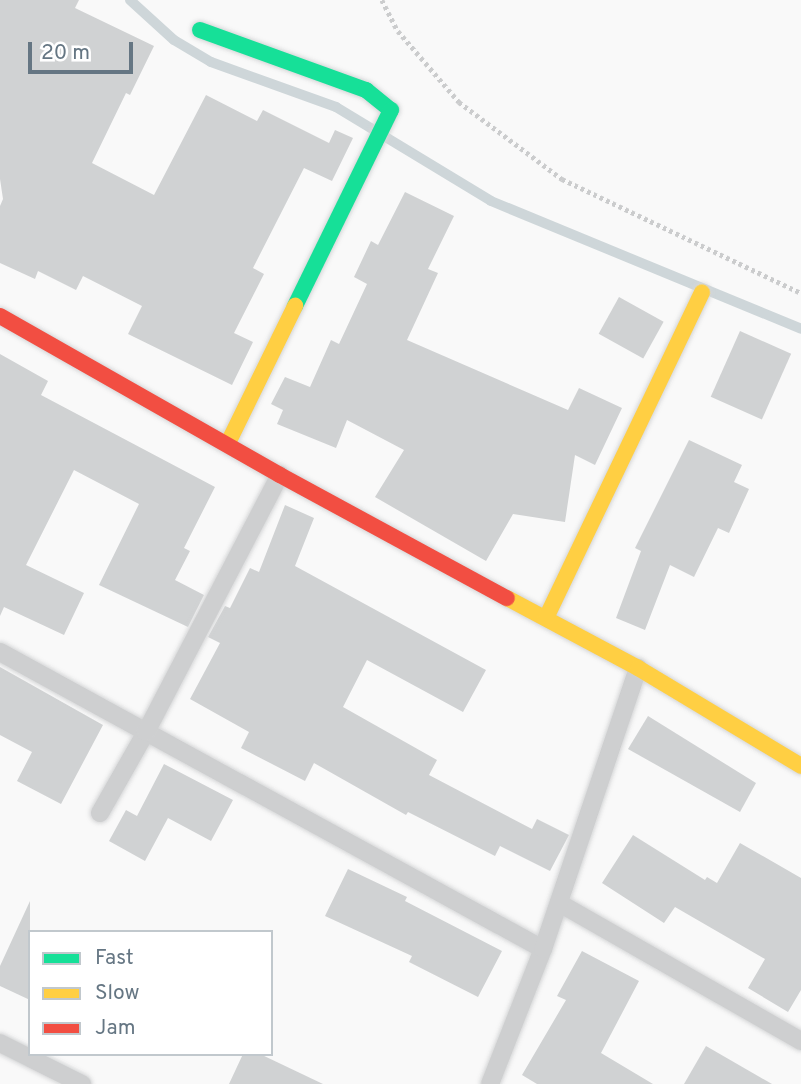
<!DOCTYPE html>
<html>
<head>
<meta charset="utf-8">
<style>
	body { margin:0 }
	#map { position:relative; width:801px; height:1084px; overflow:hidden; background:#f9f9f9; font-family:Overpass,sans-serif }
	div>[style] { position:absolute }
	[style*='--x'] { left:calc(var(--x)*1px); top:calc(var(--y)*1px); width:calc(var(--w)*1px); rotate:calc(var(--a)*1deg) }
	.stream>* { height:10px; margin:-5px; padding:0 5px; transform-origin:5px; border-radius:5px; background:#ced6d9 }
	.building>* { inset:0; background:#d0d2d3; transform-origin:0 0 }
	.path>* { height:4.5px; margin-top:-2.25px; transform-origin:0; background:repeating-linear-gradient(90deg,#cbcccd 0 3.5px,transparent 0 7px) }
	.roads { filter:drop-shadow(0 0 2px #d5d6d7) drop-shadow(0 0 2px #d5d6d7) }
	.lane>* { height:18px; margin:-9px; padding:0 9px; transform-origin:9px; border-radius:9px; background:#cecfd0 }
	.fast>* { height:16px; margin:-8px; padding:0 8px; transform-origin:8px; border-radius:8px; background:#16e098 }
	.slow>* { height:16px; margin:-8px; padding:0 8px; transform-origin:8px; border-radius:8px; background:#ffcf43 }
	.jam>* { height:16px; margin:-8px; padding:0 8px; transform-origin:8px; border-radius:8px; background:#f24e42 }
	span { translate:-50% -50%; white-space:nowrap; text-align:center; line-height:1.15; -webkit-text-stroke:7px #fff; paint-order:stroke }
	.legend { position:absolute; left:28px; top:930px; width:245px; height:126px; box-sizing:border-box; background:#fff; border:2px solid #c1c8cd; margin:0; padding:9px 12px; list-style:none; font-size:21px; color:#657683 }
	.legend li { display:flex; align-items:center; gap:14px; height:35px }
	.legend b { width:35px; border:2px solid #c1c8cd }
	.scale { position:absolute; left:28px; top:42px; width:105px; height:32px; box-sizing:border-box; border:4px solid #657683; border-top:0; padding-left:9px; font-size:21px; line-height:24px; white-space:nowrap; color:#657683; -webkit-text-stroke:5px #fff; paint-order:stroke }
</style>
</head>
<body>
<div id="map">
	<div class="stream">
		<i style="--x:130;--y:0;--w:59;--a:42.3"></i>
		<i style="--x:174;--y:40;--w:43;--a:30.7"></i>
		<i style="--x:211;--y:62;--w:133;--a:19.8"></i>
		<i style="--x:336;--y:107;--w:181;--a:31.2"></i>
		<i style="--x:491;--y:201;--w:335;--a:22.4"></i>
	</div>
	<div class="building">
		<i style="clip-path:polygon(0 0,79px 0,75px 8px,154px 46px,130px 95px,126px 93px,92px 163px,154px 195px,206px 95px,257px 121px,263px 110px,329px 143px,335px 130px,353px 138px,332px 181px,304px 168px,253px 268px,264px 274px,234px 333px,253px 342px,232px 385px,128px 334px,142px 306px,83px 276px,76px 290px,38px 271px,35px 279px,0 263px,0 206px,3px 199px,0 179px)"></i>
		<i style="clip-path:polygon(405px 192px,454px 216px,428px 269px,438px 273px,407px 340px,568px 410px,579px 388px,622px 408px,595px 465px,575px 455px,565px 522px,513px 514px,486px 561px,375px 497px,404px 450px,347px 420px,336px 448px,277px 424px,283px 410px,271px 404px,285px 377px,310px 387px,331px 340px,339px 344px,367px 284px,354px 277px,371px 241px,378px 245px)"></i>
		<i style="left:619px;top:297px;width:51px;height:42px;rotate:29deg"></i>
		<i style="left:740px;top:331px;width:56px;height:72px;rotate:24deg"></i>
		<i style="clip-path:polygon(0 354px,48px 381px,41px 395px,215px 487px,184px 548px,190px 551px,175px 580px,204px 595px,188px 627px,99px 585px,139px 504px,74px 470px,26px 565px,84px 593px,64px 635px,4px 607px,0 616px)"></i>
		<i style="clip-path:polygon(689px 440px,742px 465px,734px 482px,749px 489px,729px 533px,718px 528px,694px 577px,670px 565px,645px 630px,616px 618px,641px 551px,635px 548px)"></i>
		<i style="clip-path:polygon(285px 505px,314px 518px,295px 566px,486px 670px,463px 712px,367px 660px,343px 707px,437px 760px,429px 775px,532px 829px,537px 819px,569px 835px,550px 871px,500px 846px,495px 856px,408px 812px,406px 815px,314px 763px,305px 781px,241px 748px,249px 732px,190px 699px,220px 643px,208px 637px,225px 606px,230px 608px,250px 568px,259px 572px)"></i>
		<i style="clip-path:polygon(0 667px,103px 725px,61px 804px,17px 781px,32px 752px,0 735px)"></i>
		<i style="clip-path:polygon(648px 716px,756px 783px,740px 812px,628px 749px)"></i>
		<i style="clip-path:polygon(164px 764px,233px 800px,211px 841px,168px 818px,145px 861px,109px 841px,126px 810px,137px 816px)"></i>
		<i style="clip-path:polygon(633px 835px,705px 880px,707px 877px,717px 883px,740px 843px,801px 878px,801px 990px,788px 1012px,748px 988px,765px 959px,675px 907px,664px 923px,602px 883px)"></i>
		<i style="clip-path:polygon(348px 869px,407px 897px,405px 901px,502px 951px,478px 997px,409px 962px,412px 956px,325px 916px)"></i>
		<i style="clip-path:polygon(30px 901px,30px 1000px,0 986px,0 966px)"></i>
		<i style="clip-path:polygon(582px 951px,639px 981px,601px 1053px,653px 1084px,537px 1084px,522px 1075px,566px 1000px,557px 996px)"></i>
		<i style="clip-path:polygon(706px 1046px,772px 1084px,684px 1084px)"></i>
		<i style="clip-path:polygon(243px 1054px,260px 1054px,323px 1084px,229px 1084px)"></i>
	</div>
	<div class="path">
		<i style="--x:382;--y:0;--w:35;--a:63"></i>
		<i style="--x:398;--y:31;--w:94;--a:49.3"></i>
		<i style="--x:459;--y:102;--w:129;--a:36.8"></i>
		<i style="--x:562;--y:179;--w:265;--a:25.5"></i>
	</div>
	<div class="roads">
		<div class="lane">
			<i style="--x:0;--y:652;--w:619;--a:28.68"></i>
			<i style="--x:100;--y:813;--w:93;--a:-60.4"></i>
			<i style="--x:146;--y:732;--w:290;--a:-62.5"></i>
			<i style="--x:559;--y:903;--w:279;--a:29.7"></i>
			<i style="--x:0;--y:1043;--w:92;--a:26.6"></i>
			<i style="--x:490;--y:1084;--w:145;--a:-68.6"></i>
			<i style="--x:543;--y:949;--w:297;--a:-71.3"></i>
		</div>
		<div class="fast">
			<i style="--x:200;--y:30;--w:177;--a:19.9"></i>
			<i style="--x:366;--y:90;--w:32;--a:39"></i>
			<i style="--x:391;--y:110;--w:218;--a:116.1"></i>
		</div>
		<div class="slow">
			<i style="--x:228;--y:443;--w:153;--a:-63.9"></i>
			<i style="--x:507;--y:598;--w:149;--a:28.1"></i>
			<i style="--x:638;--y:668;--w:190;--a:31"></i>
			<i style="--x:546;--y:618;--w:361;--a:-64.4"></i>
		</div>
		<div class="jam">
			<i style="--x:0;--y:316;--w:322;--a:29.6"></i>
			<i style="--x:280;--y:475;--w:258;--a:28.5"></i>
		</div>
	</div>
	<ul class="legend">
	<li><b style="height:9px;background:#16e098"></b>Fast</li>
	<li><b style="height:9px;background:#ffcf43"></b>Slow</li>
	<li><b style="height:9px;background:#f24e42"></b>Jam</li>
	</ul>
	<div class="scale">20 m</div>
</div>
</body>
</html>
